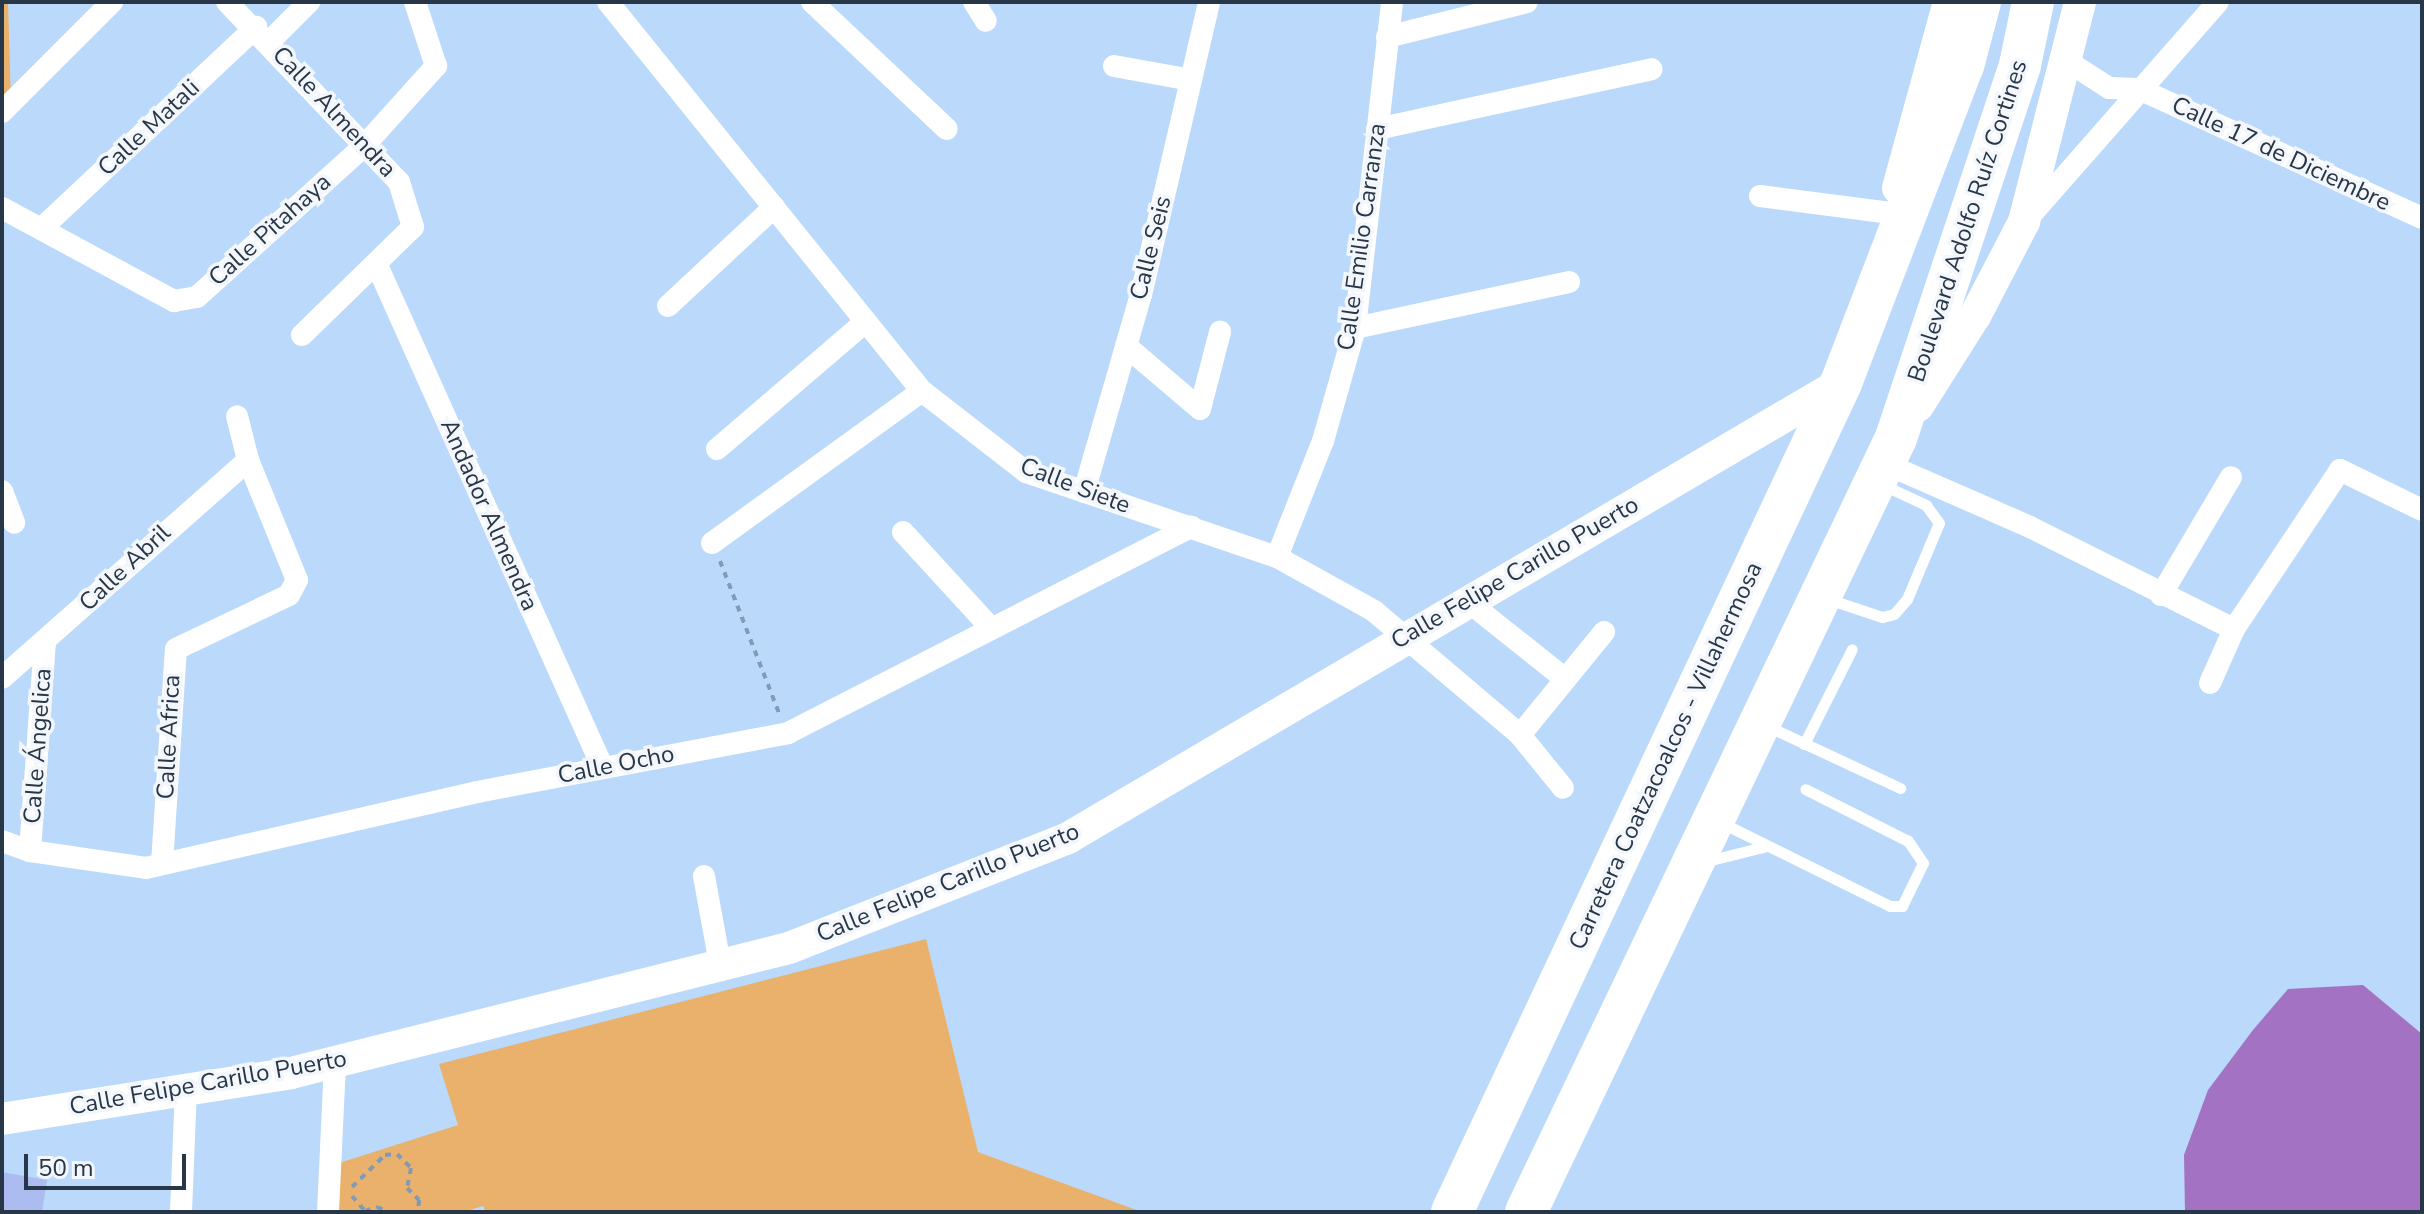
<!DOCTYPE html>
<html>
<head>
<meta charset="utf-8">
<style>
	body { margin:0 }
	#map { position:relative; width:2424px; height:1214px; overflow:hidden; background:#bad9fb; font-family:"Nunito Sans",sans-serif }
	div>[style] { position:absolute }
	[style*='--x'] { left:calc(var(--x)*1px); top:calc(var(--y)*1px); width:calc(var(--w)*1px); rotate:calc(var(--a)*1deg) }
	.green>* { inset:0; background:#e9b16b }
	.water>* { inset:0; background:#a372c2 }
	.building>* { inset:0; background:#acbcf1 }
	.path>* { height:4px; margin-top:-2px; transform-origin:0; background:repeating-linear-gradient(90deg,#829ab5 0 6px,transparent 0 12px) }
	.lane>* { height:11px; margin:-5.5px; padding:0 5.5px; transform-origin:5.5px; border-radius:5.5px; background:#fff }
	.street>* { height:22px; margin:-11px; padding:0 11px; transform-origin:11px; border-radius:11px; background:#fff }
	.secondary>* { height:32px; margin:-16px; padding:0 16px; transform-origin:16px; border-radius:16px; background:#fff }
	.highway>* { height:42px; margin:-21px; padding:0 21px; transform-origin:21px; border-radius:21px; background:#fff }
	span { translate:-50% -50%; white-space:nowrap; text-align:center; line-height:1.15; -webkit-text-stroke:7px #f3f7fb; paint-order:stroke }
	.street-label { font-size:24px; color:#283747 }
	.frame { position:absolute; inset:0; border:4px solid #283747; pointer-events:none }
	.scale { position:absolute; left:24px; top:1154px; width:162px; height:36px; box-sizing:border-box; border:4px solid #283747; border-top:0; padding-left:10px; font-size:24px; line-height:28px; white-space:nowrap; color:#283747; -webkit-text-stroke:6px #f3f7fb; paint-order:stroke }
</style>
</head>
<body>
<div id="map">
	<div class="green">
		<i style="clip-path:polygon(2px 2px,8px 2px,11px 103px,2px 112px)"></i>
		<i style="clip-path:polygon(926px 939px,978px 1152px,1142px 1212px,486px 1212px,483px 1206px,463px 1212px,332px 1212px,333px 1165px,458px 1125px,439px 1064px)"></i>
	</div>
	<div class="water">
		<i style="clip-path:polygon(2363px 985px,2422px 1034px,2422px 1212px,2185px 1212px,2184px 1155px,2208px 1090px,2253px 1030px,2288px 989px)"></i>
	</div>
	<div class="building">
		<i style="clip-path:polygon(2px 1172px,47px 1180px,42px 1212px,2px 1212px)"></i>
	</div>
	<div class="path">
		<i style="--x:720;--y:561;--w:163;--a:68.8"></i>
		<i style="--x:352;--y:1187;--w:46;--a:-44.1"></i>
		<i style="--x:385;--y:1155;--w:12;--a:-5"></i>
		<i style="--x:397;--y:1154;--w:20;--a:45"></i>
		<i style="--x:411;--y:1168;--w:20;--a:101"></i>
		<i style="--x:407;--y:1188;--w:17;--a:45"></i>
		<i style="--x:419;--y:1200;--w:12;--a:95"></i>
		<i style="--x:352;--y:1196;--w:20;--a:49"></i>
		<i style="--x:365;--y:1211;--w:13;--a:-18"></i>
		<i style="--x:377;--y:1207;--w:12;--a:24"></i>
	</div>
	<div class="lane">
		<i style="--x:1828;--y:599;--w:57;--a:18.4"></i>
		<i style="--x:1882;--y:617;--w:12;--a:-14"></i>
		<i style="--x:1894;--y:614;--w:20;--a:-49"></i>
		<i style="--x:1907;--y:599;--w:82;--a:-67.2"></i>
		<i style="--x:1939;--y:523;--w:22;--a:-126"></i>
		<i style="--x:1926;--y:505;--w:50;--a:-155"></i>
		<i style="--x:1767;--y:726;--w:147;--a:25"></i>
		<i style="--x:1804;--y:744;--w:106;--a:-63.2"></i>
		<i style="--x:1722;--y:823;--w:187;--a:26.3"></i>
		<i style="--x:1890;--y:906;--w:12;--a:0"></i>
		<i style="--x:1902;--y:906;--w:48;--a:-64"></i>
		<i style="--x:1923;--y:863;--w:27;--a:-124"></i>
		<i style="--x:1908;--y:841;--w:115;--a:-153.2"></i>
		<i style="--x:1707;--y:861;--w:62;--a:-14"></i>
	</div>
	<div class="street">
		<i style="--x:227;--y:2;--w:249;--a:46.3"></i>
		<i style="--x:399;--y:182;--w:47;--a:72.7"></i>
		<i style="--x:413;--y:227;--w:155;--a:135.8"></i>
		<i style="--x:608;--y:2;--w:500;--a:51.1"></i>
		<i style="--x:922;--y:391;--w:132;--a:37.9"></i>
		<i style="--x:1026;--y:472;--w:265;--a:18.7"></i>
		<i style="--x:1277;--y:557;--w:111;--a:29.1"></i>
		<i style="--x:1374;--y:611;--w:192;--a:40.3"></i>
		<i style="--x:1520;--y:735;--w:68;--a:50.9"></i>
		<i style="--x:812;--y:2;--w:185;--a:43.3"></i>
		<i style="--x:974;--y:2;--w:22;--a:58"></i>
		<i style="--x:1387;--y:37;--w:144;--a:-14"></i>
		<i style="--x:269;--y:42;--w:57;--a:-45"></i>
		<i style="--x:2067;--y:61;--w:50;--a:32.7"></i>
		<i style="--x:2109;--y:88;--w:30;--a:2"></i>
		<i style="--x:2139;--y:89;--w:311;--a:24.5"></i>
		<i style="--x:1114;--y:66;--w:78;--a:10.3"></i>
		<i style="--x:2;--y:112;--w:156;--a:-45"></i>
		<i style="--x:1377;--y:129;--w:281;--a:-12.3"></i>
		<i style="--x:1760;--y:196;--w:132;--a:7.4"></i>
		<i style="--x:2;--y:208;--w:196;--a:28.4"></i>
		<i style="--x:174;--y:301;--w:23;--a:-10"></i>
		<i style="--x:197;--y:297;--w:225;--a:-42.1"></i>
		<i style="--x:364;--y:146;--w:108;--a:-48"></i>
		<i style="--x:436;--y:66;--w:67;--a:-108.2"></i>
		<i style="--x:2029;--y:217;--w:286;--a:-48.7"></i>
		<i style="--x:42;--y:228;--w:294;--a:-43.2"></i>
		<i style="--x:376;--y:263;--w:551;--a:65.81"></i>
		<i style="--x:668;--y:306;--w:145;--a:-43"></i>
		<i style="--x:1355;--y:328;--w:219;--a:-12.1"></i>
		<i style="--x:1126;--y:346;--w:97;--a:40.4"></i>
		<i style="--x:1200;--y:409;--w:80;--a:-75.4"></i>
		<i style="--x:717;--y:449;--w:195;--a:-40.6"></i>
		<i style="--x:1886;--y:464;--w:157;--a:23.6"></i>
		<i style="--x:2030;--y:527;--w:228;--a:26.6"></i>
		<i style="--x:2;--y:491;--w:34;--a:69"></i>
		<i style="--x:1084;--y:492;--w:205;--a:-73.9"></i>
		<i style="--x:1141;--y:295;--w:301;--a:-76.9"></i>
		<i style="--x:903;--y:532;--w:129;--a:47.5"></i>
		<i style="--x:712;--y:543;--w:259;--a:-35.9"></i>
		<i style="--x:1277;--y:557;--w:125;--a:-68.4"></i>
		<i style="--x:1323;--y:441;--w:117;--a:-74.2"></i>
		<i style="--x:1355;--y:328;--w:328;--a:-83.5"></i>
		<i style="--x:2161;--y:595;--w:137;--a:-59.3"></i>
		<i style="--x:1466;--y:600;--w:125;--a:38.5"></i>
		<i style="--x:2;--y:678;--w:329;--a:-41.5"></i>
		<i style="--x:2210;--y:683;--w:59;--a:-66"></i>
		<i style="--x:2234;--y:629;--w:191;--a:-56.3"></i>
		<i style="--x:2340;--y:470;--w:91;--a:26"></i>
		<i style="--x:1520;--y:735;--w:133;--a:-50.8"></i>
		<i style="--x:2;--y:841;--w:30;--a:20"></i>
		<i style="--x:30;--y:851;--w:117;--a:8.3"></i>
		<i style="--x:146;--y:868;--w:340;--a:-12.9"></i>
		<i style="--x:477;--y:792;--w:317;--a:-10.7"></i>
		<i style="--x:788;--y:733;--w:453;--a:-27.1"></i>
		<i style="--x:30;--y:851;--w:210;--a:-85.9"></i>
		<i style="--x:162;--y:864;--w:215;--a:-86.3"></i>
		<i style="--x:176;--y:649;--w:125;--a:-25.5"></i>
		<i style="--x:289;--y:595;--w:17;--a:-62"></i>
		<i style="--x:297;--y:580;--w:130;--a:-112.2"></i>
		<i style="--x:248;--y:460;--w:45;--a:-104"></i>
		<i style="--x:704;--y:876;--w:89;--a:79.7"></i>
		<i style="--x:181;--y:1212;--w:122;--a:-87.7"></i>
		<i style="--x:328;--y:1212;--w:150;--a:-87.3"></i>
	</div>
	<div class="secondary">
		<i style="--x:1898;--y:188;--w:193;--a:-74.7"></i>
		<i style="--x:1918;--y:406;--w:107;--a:-57.7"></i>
		<i style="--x:1975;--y:316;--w:106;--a:-62.5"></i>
		<i style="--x:2024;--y:222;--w:227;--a:-75.7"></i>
		<i style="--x:2;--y:1119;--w:293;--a:-9"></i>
		<i style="--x:291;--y:1073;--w:513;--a:-14.09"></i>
		<i style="--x:789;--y:948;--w:300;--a:-21.5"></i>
		<i style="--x:1068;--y:838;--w:897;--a:-30.48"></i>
	</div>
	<div class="highway">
		<i style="--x:1452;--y:1212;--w:916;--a:-64.86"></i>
		<i style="--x:1841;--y:383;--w:340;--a:-69"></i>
		<i style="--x:1963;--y:66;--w:66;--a:-75.1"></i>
		<i style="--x:1526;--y:1212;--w:858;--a:-64.45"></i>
		<i style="--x:1896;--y:438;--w:393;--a:-71.6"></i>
		<i style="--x:2020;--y:65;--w:64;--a:-78.3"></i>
	</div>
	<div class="street-label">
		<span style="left:334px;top:112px;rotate:47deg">Calle Almendra</span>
		<span style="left:149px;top:128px;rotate:-43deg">Calle Matali</span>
		<span style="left:2281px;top:154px;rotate:25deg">Calle 17 de Diciembre</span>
		<span style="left:1968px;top:221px;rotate:-72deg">Boulevard Adolfo Ruíz Cortines</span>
		<span style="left:270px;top:230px;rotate:-42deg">Calle Pitahaya</span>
		<span style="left:1362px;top:237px;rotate:-82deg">Calle Emilio Carranza</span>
		<span style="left:1151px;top:248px;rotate:-76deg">Calle Seis</span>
		<span style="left:1075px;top:486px;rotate:21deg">Calle Siete</span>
		<span style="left:489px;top:515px;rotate:66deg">Andador Almendra</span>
		<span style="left:125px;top:568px;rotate:-43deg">Calle Abril</span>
		<span style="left:1515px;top:573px;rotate:-30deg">Calle Felipe Carillo Puerto</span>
		<span style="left:169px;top:737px;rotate:-87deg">Calle Africa</span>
		<span style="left:38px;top:746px;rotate:-86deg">Calle Ángelica</span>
		<span style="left:1666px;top:756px;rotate:-65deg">Carretera Coatzacoalcos - Villahermosa</span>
		<span style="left:616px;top:765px;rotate:-11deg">Calle Ocho</span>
		<span style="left:948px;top:883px;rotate:-22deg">Calle Felipe Carillo Puerto</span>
		<span style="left:208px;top:1083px;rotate:-10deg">Calle Felipe Carillo Puerto</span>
	</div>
	<div class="frame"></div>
	<div class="scale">50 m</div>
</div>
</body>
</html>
